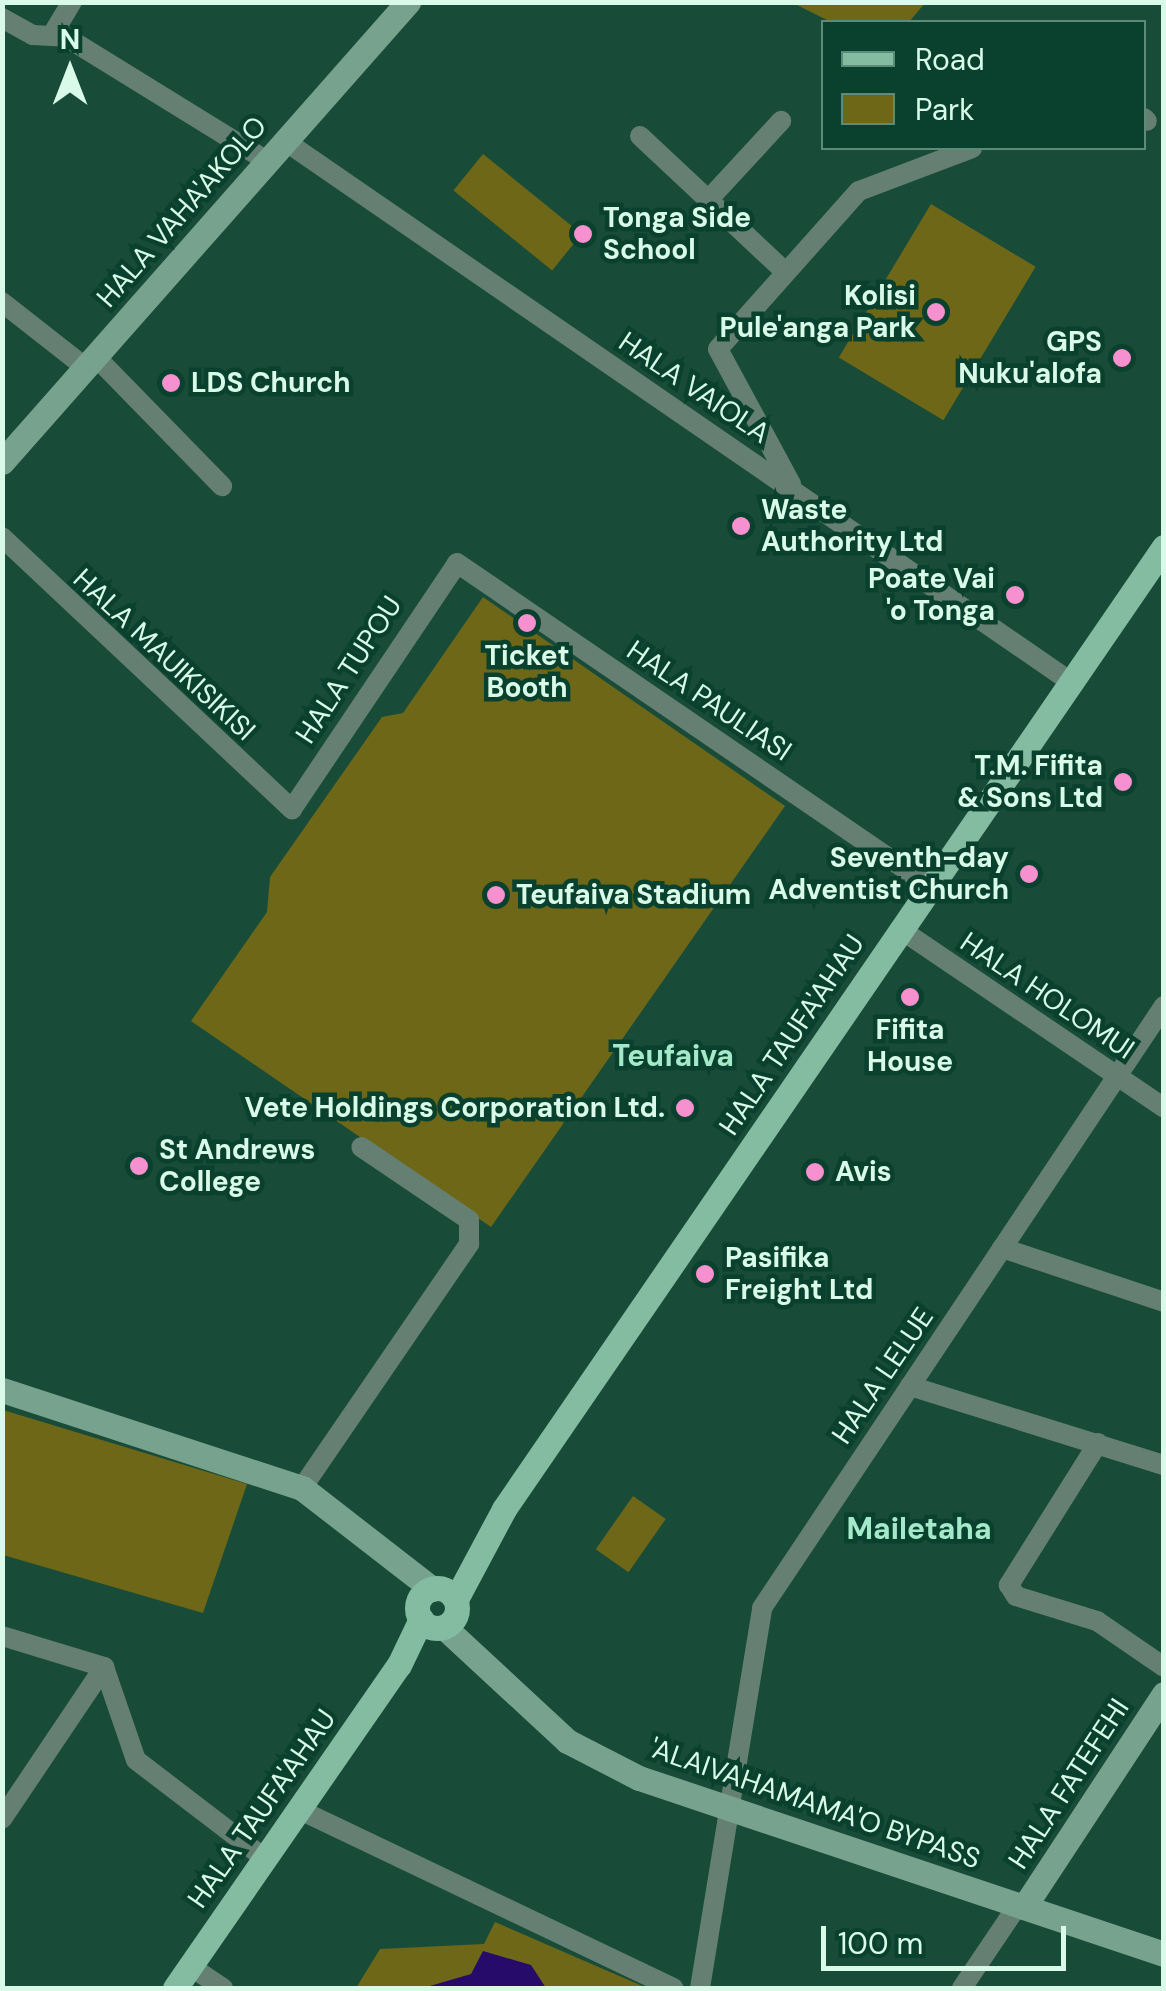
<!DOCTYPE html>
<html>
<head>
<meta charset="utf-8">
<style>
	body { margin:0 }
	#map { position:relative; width:1166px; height:1991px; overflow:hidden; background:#184c38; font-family:"DM Sans",sans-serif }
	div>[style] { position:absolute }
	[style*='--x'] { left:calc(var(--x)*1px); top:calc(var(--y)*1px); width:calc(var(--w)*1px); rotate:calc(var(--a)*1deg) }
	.green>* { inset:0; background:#6e6718; transform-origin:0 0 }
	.water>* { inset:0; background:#260b6b }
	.street>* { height:20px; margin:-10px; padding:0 10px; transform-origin:10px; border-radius:10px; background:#658073 }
	.secondary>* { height:25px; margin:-12.5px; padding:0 12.5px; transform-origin:12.5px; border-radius:12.5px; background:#77a28d }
	.primary>* { height:25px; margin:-12.5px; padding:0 12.5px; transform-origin:12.5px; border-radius:12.5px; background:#84bca2 }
	.primary>.ring { margin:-12.5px; padding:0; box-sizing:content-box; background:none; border:25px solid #84bca2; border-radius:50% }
	.dots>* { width:28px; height:28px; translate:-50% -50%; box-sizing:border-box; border:5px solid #0a412e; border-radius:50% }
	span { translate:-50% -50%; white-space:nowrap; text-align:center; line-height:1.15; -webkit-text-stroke:9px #0a412e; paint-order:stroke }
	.street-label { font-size:28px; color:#d9fae9 }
	.poi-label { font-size:28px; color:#d9fae9; font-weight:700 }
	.left { translate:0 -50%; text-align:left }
	.right { translate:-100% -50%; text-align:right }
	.neighbourhood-label { font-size:30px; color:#a4e9c9; font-weight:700 }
	.frame { position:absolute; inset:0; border:5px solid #d9fae9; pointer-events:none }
	.legend { position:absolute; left:821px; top:20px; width:325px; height:130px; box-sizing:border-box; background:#0a412e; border:2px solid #5d8b79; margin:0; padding:12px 18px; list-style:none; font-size:30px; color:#d9fae9 }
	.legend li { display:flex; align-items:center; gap:20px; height:50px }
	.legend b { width:50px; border:2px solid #5d8b79 }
	.north { position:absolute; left:20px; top:20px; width:100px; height:100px; -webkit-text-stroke:8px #0a412e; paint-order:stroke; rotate:0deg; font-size:28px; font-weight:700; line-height:40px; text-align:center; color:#d9fae9 }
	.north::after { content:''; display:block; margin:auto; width:35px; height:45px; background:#d9fae9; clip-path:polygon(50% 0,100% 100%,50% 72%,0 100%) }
	.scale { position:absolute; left:821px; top:1926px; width:245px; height:45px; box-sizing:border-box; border:5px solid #d9fae9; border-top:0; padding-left:12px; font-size:30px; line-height:35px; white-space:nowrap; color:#d9fae9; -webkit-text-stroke:8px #0a412e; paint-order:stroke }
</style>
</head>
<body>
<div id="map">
	<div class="green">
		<i style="clip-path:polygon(793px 3px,925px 2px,925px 3px,909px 22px,831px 22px)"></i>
		<i style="left:483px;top:154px;width:127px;height:47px;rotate:39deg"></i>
		<i style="left:931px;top:204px;width:122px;height:179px;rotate:31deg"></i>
		<i style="clip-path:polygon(483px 597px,785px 806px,491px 1227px,191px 1021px,267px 912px,270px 877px,382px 717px,403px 713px)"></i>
		<i style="clip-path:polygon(3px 1410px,247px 1484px,203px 1613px,3px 1555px)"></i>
		<i style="left:633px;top:1496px;width:40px;height:65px;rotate:35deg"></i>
		<i style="clip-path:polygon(495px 1922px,647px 1988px,356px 1988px,380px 1949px,484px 1944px)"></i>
	</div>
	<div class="water">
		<i style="clip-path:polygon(483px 1951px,531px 1965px,546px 1988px,423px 1988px,471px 1974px)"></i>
	</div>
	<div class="street">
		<i style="--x:2;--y:18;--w:35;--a:29"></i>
		<i style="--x:33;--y:35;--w:33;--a:3"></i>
		<i style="--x:66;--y:37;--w:236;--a:31.7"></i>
		<i style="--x:52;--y:35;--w:39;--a:-59"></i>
		<i style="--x:1144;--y:118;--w:4;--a:45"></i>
		<i style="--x:640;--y:136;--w:195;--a:43.1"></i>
		<i style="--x:285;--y:141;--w:954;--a:34.54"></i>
		<i style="--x:710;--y:198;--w:105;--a:-47.3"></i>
		<i style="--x:2;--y:302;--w:105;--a:38.1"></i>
		<i style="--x:95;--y:356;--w:182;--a:45.7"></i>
		<i style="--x:791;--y:484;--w:153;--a:-118.4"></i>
		<i style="--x:718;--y:349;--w:212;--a:-48.3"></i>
		<i style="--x:859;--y:191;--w:121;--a:-20.8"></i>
		<i style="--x:2;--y:537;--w:398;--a:43.2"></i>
		<i style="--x:292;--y:809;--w:296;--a:-56.1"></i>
		<i style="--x:457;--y:563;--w:573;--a:34.33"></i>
		<i style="--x:900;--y:929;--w:319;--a:34.1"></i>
		<i style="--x:1002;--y:1248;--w:171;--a:18.4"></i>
		<i style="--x:910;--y:1386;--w:266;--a:17.3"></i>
		<i style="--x:1098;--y:1443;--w:168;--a:122.1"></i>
		<i style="--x:1009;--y:1585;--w:13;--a:58"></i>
		<i style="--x:1016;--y:1596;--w:85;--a:17.2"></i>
		<i style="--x:1097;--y:1621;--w:81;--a:34.5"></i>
		<i style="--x:302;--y:1488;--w:296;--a:-55.6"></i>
		<i style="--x:469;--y:1244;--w:24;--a:-90"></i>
		<i style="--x:469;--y:1220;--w:130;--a:-145.9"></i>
		<i style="--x:2;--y:1636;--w:107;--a:16.9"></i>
		<i style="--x:104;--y:1667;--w:98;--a:71"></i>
		<i style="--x:136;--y:1760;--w:161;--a:37.4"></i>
		<i style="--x:298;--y:1809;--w:416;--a:25.5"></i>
		<i style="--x:2;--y:1819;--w:183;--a:-56.1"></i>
		<i style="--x:190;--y:1966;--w:40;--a:34"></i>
		<i style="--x:700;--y:1988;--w:385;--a:-80.7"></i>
		<i style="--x:762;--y:1608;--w:724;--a:-56.27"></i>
		<i style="--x:962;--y:1988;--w:100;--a:-56"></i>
	</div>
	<div class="secondary">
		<i style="--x:2;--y:462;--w:614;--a:-48.57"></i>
		<i style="--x:2;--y:1390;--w:316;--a:18.1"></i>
		<i style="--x:302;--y:1488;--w:165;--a:37.8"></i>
		<i style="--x:444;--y:1627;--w:168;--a:42.8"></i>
		<i style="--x:567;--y:1741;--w:81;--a:27.2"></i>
		<i style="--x:639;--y:1778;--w:554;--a:18.53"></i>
		<i style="--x:1024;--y:1907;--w:255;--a:-56.7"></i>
	</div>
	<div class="primary">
		<i class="ring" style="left:417px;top:1588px;width:15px;height:15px"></i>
		<i style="--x:456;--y:1599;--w:102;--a:-61.9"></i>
		<i style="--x:504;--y:1509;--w:1167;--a:-55.55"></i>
		<i style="--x:175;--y:1988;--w:393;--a:-55.3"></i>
		<i style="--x:399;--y:1665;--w:51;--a:-64.4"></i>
	</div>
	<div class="dots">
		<i style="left:583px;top:234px;background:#f790ce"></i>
		<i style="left:936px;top:312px;background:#f790ce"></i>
		<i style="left:1122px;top:358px;background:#f790ce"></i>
		<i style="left:171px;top:383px;background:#f790ce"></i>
		<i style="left:741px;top:526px;background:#f790ce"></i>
		<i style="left:1015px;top:595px;background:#f790ce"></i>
		<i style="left:527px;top:623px;background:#f790ce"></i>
		<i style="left:1123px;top:782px;background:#f790ce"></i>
		<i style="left:1029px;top:874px;background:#f790ce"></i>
		<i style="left:496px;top:895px;background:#f790ce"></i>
		<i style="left:910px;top:997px;background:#f790ce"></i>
		<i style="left:685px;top:1108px;background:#f790ce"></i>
		<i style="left:139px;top:1166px;background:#f790ce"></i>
		<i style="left:815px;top:1172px;background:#f790ce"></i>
		<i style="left:705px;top:1274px;background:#f790ce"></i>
	</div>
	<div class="street-label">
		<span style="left:182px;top:212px;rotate:-49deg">HALA VAHA'AKOLO</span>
		<span style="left:694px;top:388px;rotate:34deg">HALA VAIOLA</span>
		<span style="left:164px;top:655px;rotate:43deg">HALA MAUIKISIKISI</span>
		<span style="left:349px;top:670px;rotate:-57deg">HALA TUPOU</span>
		<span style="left:709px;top:701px;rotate:34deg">HALA PAULIASI</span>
		<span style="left:1047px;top:996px;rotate:34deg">HALA HOLOMUI</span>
		<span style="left:792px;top:1035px;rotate:-56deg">HALA TAUFA'AHAU</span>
		<span style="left:883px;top:1376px;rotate:-56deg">HALA LELUE</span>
		<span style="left:1069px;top:1784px;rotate:-57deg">HALA FATEFEHI</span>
		<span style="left:815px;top:1804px;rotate:19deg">'ALAIVAHAMAMA'O BYPASS</span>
		<span style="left:262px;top:1809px;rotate:-55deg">HALA TAUFA'AHAU</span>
	</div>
	<div class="poi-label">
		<span class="left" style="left:603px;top:234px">Tonga Side<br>School</span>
		<span class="right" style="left:916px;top:312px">Kolisi<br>Pule'anga Park</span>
		<span class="right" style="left:1102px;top:358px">GPS<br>Nuku'alofa</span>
		<span class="left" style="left:191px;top:383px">LDS Church</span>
		<span class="left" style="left:761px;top:526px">Waste<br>Authority Ltd</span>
		<span class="right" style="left:995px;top:595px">Poate Vai<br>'o Tonga</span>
		<span style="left:527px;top:672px">Ticket<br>Booth</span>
		<span class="right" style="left:1103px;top:782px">T.M. Fifita<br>&amp; Sons Ltd</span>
		<span class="right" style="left:1009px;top:874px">Seventh-day<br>Adventist Church</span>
		<span class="left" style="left:516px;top:895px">Teufaiva Stadium</span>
		<span style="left:910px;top:1046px">Fifita<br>House</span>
		<span class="right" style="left:665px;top:1108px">Vete Holdings Corporation Ltd.</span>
		<span class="left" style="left:159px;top:1166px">St Andrews<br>College</span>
		<span class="left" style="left:835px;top:1172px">Avis</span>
		<span class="left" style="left:725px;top:1274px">Pasifika<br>Freight Ltd</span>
	</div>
	<div class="neighbourhood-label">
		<span style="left:673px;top:1056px">Teufaiva</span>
		<span style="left:919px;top:1529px">Mailetaha</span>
	</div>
	<div class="frame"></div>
	<ul class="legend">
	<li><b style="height:12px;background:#84bca2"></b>Road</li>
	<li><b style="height:28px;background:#6e6718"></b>Park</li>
	</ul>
	<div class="north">N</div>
	<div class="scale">100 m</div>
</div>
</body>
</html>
